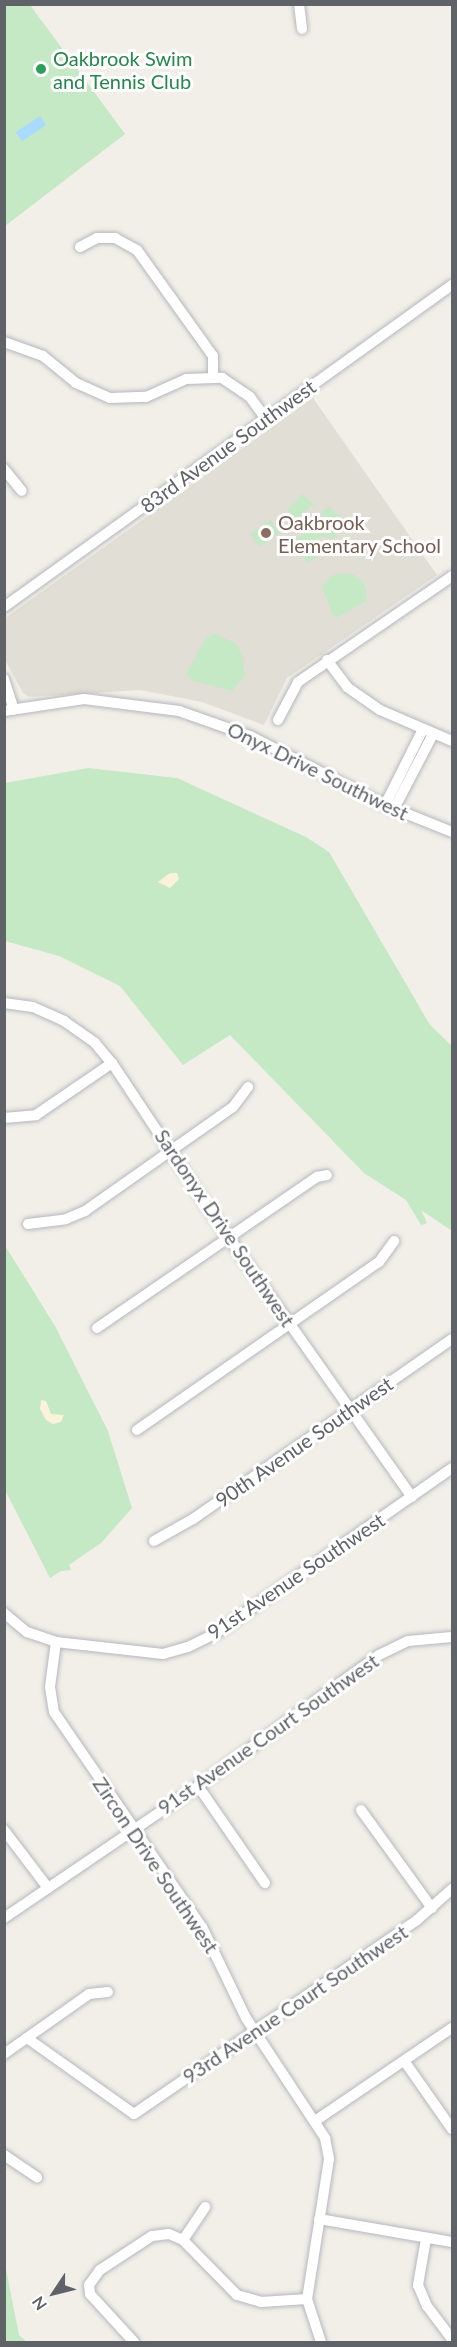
<!DOCTYPE html>
<html>
<head>
<meta charset="utf-8">
<style>
	body { margin:0 }
	#map { position:relative; width:457px; height:2347px; overflow:hidden; background:#f1efe8; font-family:Lato,sans-serif }
	div>[style] { position:absolute }
	[style*='--x'] { left:calc(var(--x)*1px); top:calc(var(--y)*1px); width:calc(var(--w)*1px); rotate:calc(var(--a)*1deg) }
	.education>* { inset:0; background:#e1ded6 }
	.green>* { inset:0; background:#c5e8c5; transform-origin:0 0 }
	.sand>* { inset:0; background:#fbf3d9 }
	.water>* { inset:0; background:#aadaff; transform-origin:0 0 }
	.roads { filter:drop-shadow(0 0 2px #b5b8bc) drop-shadow(0 0 2px #b5b8bc) }
	.minor>* { height:10px; margin:-5px; padding:0 5px; transform-origin:5px; border-radius:5px; background:#fff }
	.dots>* { width:16px; height:16px; translate:-50% -50%; box-sizing:border-box; border:3px solid #fff; border-radius:50% }
	span { translate:-50% -50%; white-space:nowrap; text-align:center; line-height:1.15; -webkit-text-stroke:6px #fff; paint-order:stroke }
	.leisure-label { font-size:20px; color:#27864d }
	.left { translate:0 -50%; text-align:left }
	.street-label { font-size:20px; color:#5f6368 }
	.education-label { font-size:20px; color:#785e54 }
	.frame { position:absolute; inset:0; border:6px solid #5f6368; pointer-events:none }
	.north { position:absolute; left:24px; top:2263px; width:60px; height:60px; -webkit-text-stroke:4px #fff; paint-order:stroke; rotate:235deg; font-size:16px; font-weight:700; line-height:24px; text-align:center; color:#5f6368 }
	.north::after { content:''; display:block; margin:auto; width:21px; height:27px; background:#5f6368; clip-path:polygon(50% 0,100% 100%,50% 72%,0 100%) }
</style>
</head>
<body>
<div id="map">
	<div class="education">
		<i style="clip-path:polygon(313px 398px,437px 575px,287px 678px,264px 725px,202px 702px,140px 690px,29px 697px,23px 693px,5px 660px,5px 618px)"></i>
	</div>
	<div class="green">
		<i style="clip-path:polygon(5px 5px,30px 5px,125px 134px,5px 226px)"></i>
		<i style="clip-path:polygon(302px 494px,314px 505px,294px 519px,288px 510px)"></i>
		<i style="clip-path:polygon(329px 507px,346px 520px,333px 539px,322px 536px,315px 540px,318px 556px,307px 563px,294px 539px,304px 534px,304px 525px,322px 520px,323px 511px)"></i>
		<i style="left:270px;top:520px;width:16px;height:24px;rotate:55deg"></i>
		<i style="clip-path:polygon(341px 573px,353px 574px,363px 582px,367px 593px,366px 601px,338px 617px,333px 616px,322px 587px,331px 576px)"></i>
		<i style="clip-path:polygon(215px 634px,235px 643px,242px 654px,245px 676px,232px 691px,191px 680px,187px 673px,206px 637px)"></i>
		<i style="clip-path:polygon(88px 768px,177px 778px,306px 837px,329px 852px,430px 1025px,452px 1046px,452px 1231px,421px 1210px,427px 1223px,421px 1225px,406px 1200px,364px 1173px,230px 1035px,183px 1065px,120px 986px,59px 956px,5px 941px,5px 783px)"></i>
		<i style="clip-path:polygon(4px 1244px,55px 1326px,108px 1431px,132px 1508px,101px 1543px,69px 1565px,71px 1570px,61px 1571px,50px 1578px,5px 1490px)"></i>
		<i style="clip-path:polygon(4px 2259px,19px 2335px,27px 2342px,5px 2342px)"></i>
	</div>
	<div class="sand">
		<i style="clip-path:polygon(170px 873px,177px 873px,179px 879px,170px 888px,158px 882px)"></i>
		<i style="clip-path:polygon(41px 1400px,46px 1401px,51px 1414px,64px 1415px,61px 1422px,53px 1424px,46px 1420px,40px 1409px)"></i>
	</div>
	<div class="water">
		<i style="left:40px;top:116px;width:11px;height:29px;rotate:56deg"></i>
	</div>
	<div class="roads">
		<div class="minor">
			<i style="--x:299;--y:4;--w:25;--a:83"></i>
			<i style="--x:80;--y:247;--w:19;--a:-28"></i>
			<i style="--x:97;--y:238;--w:18;--a:0"></i>
			<i style="--x:115;--y:238;--w:25;--a:29"></i>
			<i style="--x:137;--y:250;--w:130;--a:54.4"></i>
			<i style="--x:213;--y:356;--w:21;--a:90"></i>
			<i style="--x:4;--y:342;--w:41;--a:19.7"></i>
			<i style="--x:43;--y:356;--w:43;--a:39.3"></i>
			<i style="--x:76;--y:383;--w:37;--a:24"></i>
			<i style="--x:110;--y:398;--w:36;--a:-2"></i>
			<i style="--x:146;--y:397;--w:44;--a:-24.2"></i>
			<i style="--x:186;--y:379;--w:36;--a:-2"></i>
			<i style="--x:222;--y:378;--w:34;--a:34"></i>
			<i style="--x:250;--y:397;--w:27;--a:54"></i>
			<i style="--x:4;--y:469;--w:28;--a:51"></i>
			<i style="--x:4;--y:607;--w:552;--a:-35.71"></i>
			<i style="--x:327;--y:660;--w:34;--a:53"></i>
			<i style="--x:347;--y:687;--w:40;--a:34.9"></i>
			<i style="--x:380;--y:710;--w:78;--a:23.3"></i>
			<i style="--x:4;--y:679;--w:32;--a:72"></i>
			<i style="--x:4;--y:711;--w:81;--a:-8.5"></i>
			<i style="--x:84;--y:699;--w:96;--a:7.2"></i>
			<i style="--x:179;--y:711;--w:75;--a:19.4"></i>
			<i style="--x:250;--y:736;--w:152;--a:27.1"></i>
			<i style="--x:385;--y:805;--w:72;--a:21.9"></i>
			<i style="--x:278;--y:720;--w:43;--a:-62.2"></i>
			<i style="--x:298;--y:682;--w:187;--a:-34.5"></i>
			<i style="--x:385;--y:805;--w:83;--a:-63.4"></i>
			<i style="--x:394;--y:809;--w:85;--a:-62.5"></i>
			<i style="--x:4;--y:1003;--w:29;--a:8"></i>
			<i style="--x:33;--y:1007;--w:34;--a:24"></i>
			<i style="--x:64;--y:1021;--w:38;--a:35"></i>
			<i style="--x:95;--y:1043;--w:26;--a:50"></i>
			<i style="--x:112;--y:1063;--w:182;--a:56.4"></i>
			<i style="--x:213;--y:1215;--w:345;--a:54.8"></i>
			<i style="--x:4;--y:1118;--w:32;--a:-5"></i>
			<i style="--x:36;--y:1115;--w:92;--a:-34.4"></i>
			<i style="--x:28;--y:1224;--w:38;--a:-7"></i>
			<i style="--x:66;--y:1219;--w:21;--a:-23"></i>
			<i style="--x:85;--y:1211;--w:181;--a:-35.1"></i>
			<i style="--x:233;--y:1107;--w:25;--a:-53"></i>
			<i style="--x:97;--y:1328;--w:267;--a:-34.5"></i>
			<i style="--x:317;--y:1177;--w:10;--a:-11"></i>
			<i style="--x:137;--y:1430;--w:295;--a:-34.8"></i>
			<i style="--x:379;--y:1262;--w:26;--a:-54"></i>
			<i style="--x:154;--y:1541;--w:45;--a:-29.4"></i>
			<i style="--x:193;--y:1519;--w:315;--a:-34.8"></i>
			<i style="--x:4;--y:1613;--w:30;--a:40"></i>
			<i style="--x:27;--y:1632;--w:31;--a:19"></i>
			<i style="--x:56;--y:1642;--w:108;--a:6.4"></i>
			<i style="--x:163;--y:1654;--w:26;--a:-16"></i>
			<i style="--x:188;--y:1647;--w:30;--a:-26"></i>
			<i style="--x:215;--y:1634;--w:289;--a:-35"></i>
			<i style="--x:56;--y:1642;--w:45;--a:97.6"></i>
			<i style="--x:50;--y:1687;--w:25;--a:81"></i>
			<i style="--x:54;--y:1712;--w:261;--a:55.5"></i>
			<i style="--x:202;--y:1927;--w:101;--a:64.2"></i>
			<i style="--x:246;--y:2018;--w:144;--a:56.6"></i>
			<i style="--x:325;--y:2138;--w:21;--a:79"></i>
			<i style="--x:329;--y:2159;--w:142;--a:98.9"></i>
			<i style="--x:307;--y:2299;--w:45;--a:72"></i>
			<i style="--x:198;--y:1786;--w:118;--a:55.4"></i>
			<i style="--x:361;--y:1810;--w:121;--a:54.1"></i>
			<i style="--x:4;--y:1830;--w:73;--a:52.8"></i>
			<i style="--x:4;--y:1918;--w:235;--a:-34.2"></i>
			<i style="--x:198;--y:1786;--w:223;--a:-35.9"></i>
			<i style="--x:379;--y:1655;--w:32;--a:-26"></i>
			<i style="--x:408;--y:1641;--w:44;--a:-5.2"></i>
			<i style="--x:27;--y:2038;--w:131;--a:35.4"></i>
			<i style="--x:134;--y:2114;--w:343;--a:-34.4"></i>
			<i style="--x:417;--y:1920;--w:47;--a:-41.5"></i>
			<i style="--x:4;--y:2054;--w:104;--a:-35.2"></i>
			<i style="--x:89;--y:1994;--w:19;--a:-6"></i>
			<i style="--x:405;--y:2062;--w:82;--a:55"></i>
			<i style="--x:315;--y:2121;--w:166;--a:-34.2"></i>
			<i style="--x:4;--y:2155;--w:40;--a:34"></i>
			<i style="--x:319;--y:2219;--w:135;--a:9.8"></i>
			<i style="--x:426;--y:2239;--w:47;--a:99.9"></i>
			<i style="--x:418;--y:2285;--w:23;--a:67"></i>
			<i style="--x:427;--y:2306;--w:41;--a:52.9"></i>
			<i style="--x:183;--y:2240;--w:40;--a:-56"></i>
			<i style="--x:134;--y:2342;--w:65;--a:-132.5"></i>
			<i style="--x:90;--y:2294;--w:9;--a:-96"></i>
			<i style="--x:89;--y:2285;--w:19;--a:-54"></i>
			<i style="--x:100;--y:2270;--w:62;--a:-33.2"></i>
			<i style="--x:152;--y:2236;--w:17;--a:-7"></i>
			<i style="--x:169;--y:2234;--w:15;--a:23"></i>
			<i style="--x:183;--y:2240;--w:77;--a:45.5"></i>
			<i style="--x:237;--y:2295;--w:25;--a:16"></i>
			<i style="--x:261;--y:2302;--w:46;--a:-3.7"></i>
		</div>
	</div>
	<div class="dots">
		<i style="left:41px;top:69px;background:#2e9e5b"></i>
		<i style="left:266px;top:533px;background:#8d6e63"></i>
	</div>
	<div class="leisure-label">
		<span class="left" style="left:53px;top:70px">Oakbrook Swim<br>and Tennis Club</span>
	</div>
	<div class="street-label">
		<span style="left:228px;top:446px;rotate:-36deg">83rd Avenue Southwest</span>
		<span style="left:318px;top:771px;rotate:26deg">Onyx Drive Southwest</span>
		<span style="left:225px;top:1228px;rotate:56deg">Sardonyx Drive Southwest</span>
		<span style="left:304px;top:1442px;rotate:-35deg">90th Avenue Southwest</span>
		<span style="left:296px;top:1576px;rotate:-34deg">91st Avenue Southwest</span>
		<span style="left:268px;top:1734px;rotate:-35deg">91st Avenue Court Southwest</span>
		<span style="left:156px;top:1865px;rotate:56deg">Zircon Drive Southwest</span>
		<span style="left:295px;top:2004px;rotate:-34deg">93rd Avenue Court Southwest</span>
	</div>
	<div class="education-label">
		<span class="left" style="left:278px;top:534px">Oakbrook<br>Elementary School</span>
	</div>
	<div class="frame"></div>
	<div class="north">N</div>
</div>
</body>
</html>
